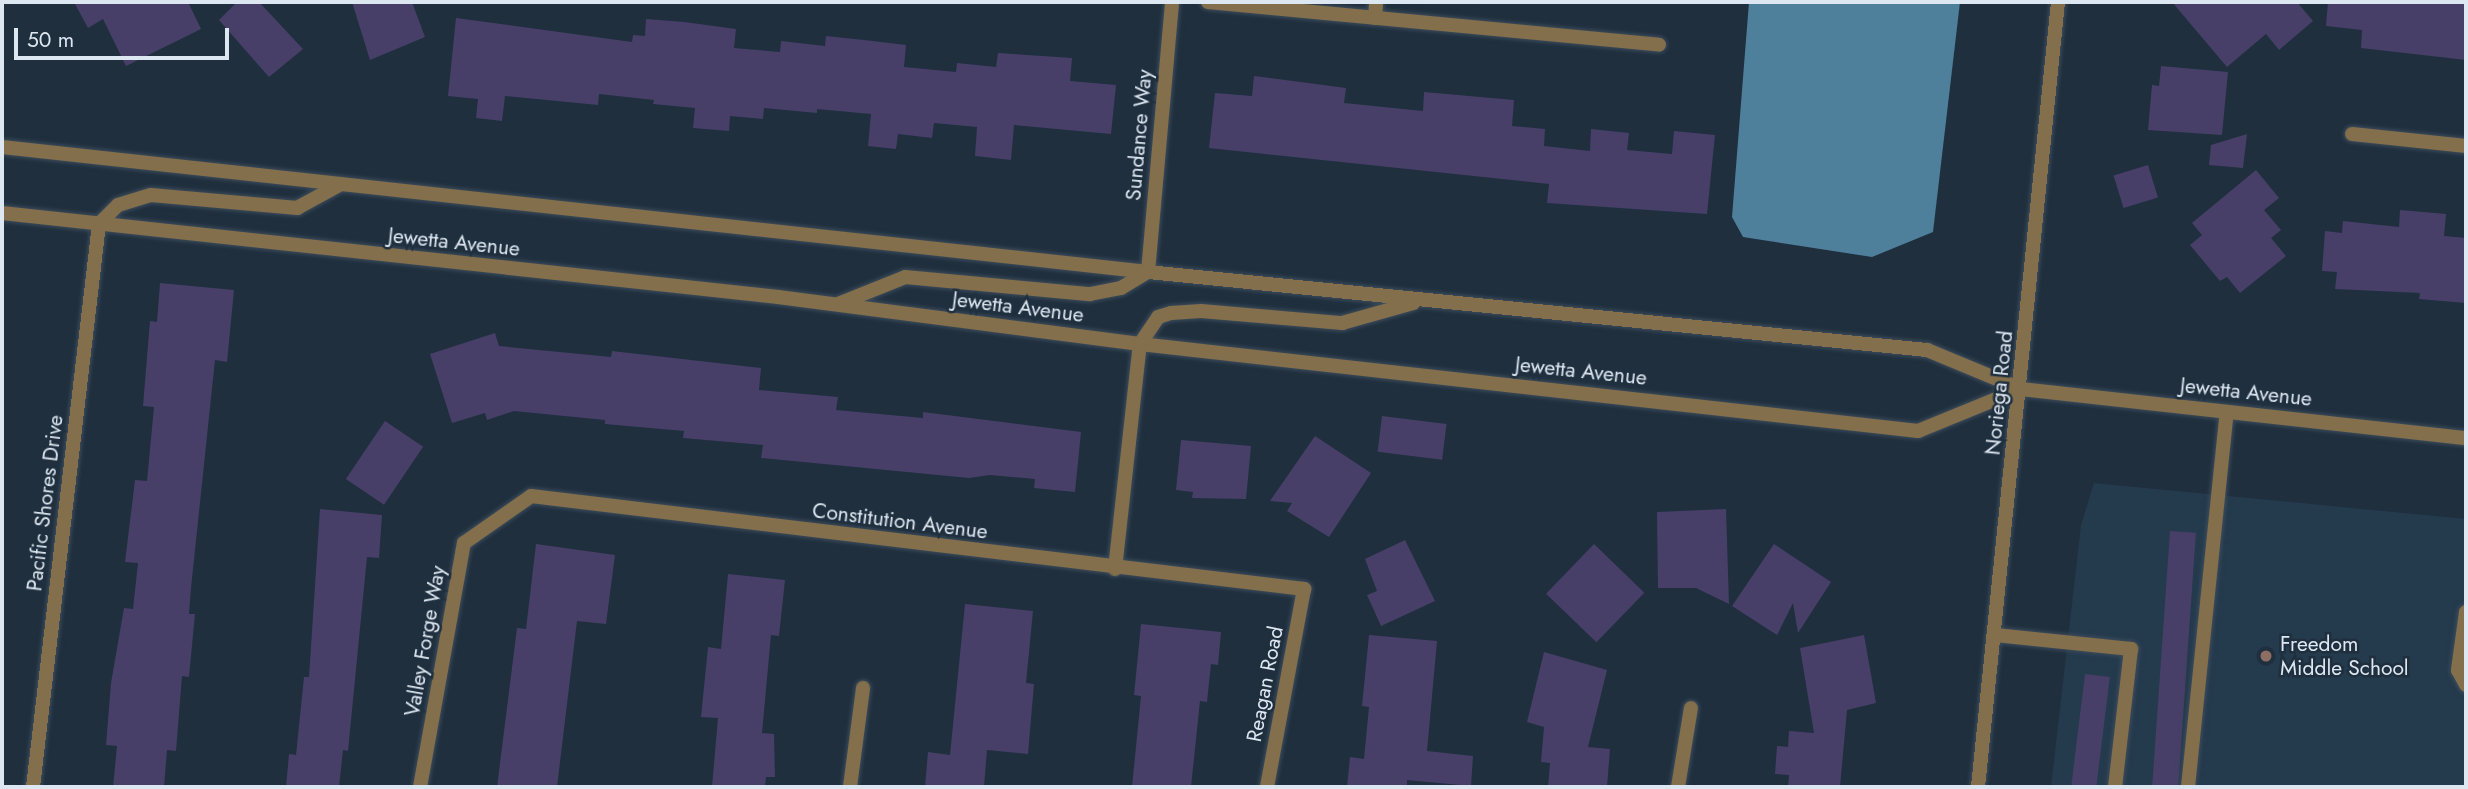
<!DOCTYPE html>
<html>
<head>
<meta charset="utf-8">
<style>
	body { margin:0 }
	#map { position:relative; width:2468px; height:789px; overflow:hidden; background:#1f2f3e; font-family:Jost,sans-serif }
	div>[style] { position:absolute }
	[style*='--x'] { left:calc(var(--x)*1px); top:calc(var(--y)*1px); width:calc(var(--w)*1px); rotate:calc(var(--a)*1deg) }
	.built>* { inset:0; background:#243a4d }
	.water>* { inset:0; background:#4e809b }
	.building>* { inset:0; background:#473f68; transform-origin:0 0 }
	.roads { filter:drop-shadow(0 0 2px #3d4c5b) drop-shadow(0 0 2px #3d4c5b) }
	.service>* { height:14px; margin:-7px; padding:0 7px; transform-origin:7px; border-radius:7px; background:#836f4b }
	.minor>* { height:14px; margin:-7px; padding:0 7px; transform-origin:7px; border-radius:7px; background:#836f4b }
	.tertiary>* { height:14px; margin:-7px; padding:0 7px; transform-origin:7px; border-radius:7px; background:#836f4b }
	.dots>* { width:19px; height:19px; translate:-50% -50%; box-sizing:border-box; border:4px solid #1f2f3e; border-radius:50% }
	span { translate:-50% -50%; white-space:nowrap; text-align:center; line-height:1.15; -webkit-text-stroke:5px #1f2f3e; paint-order:stroke }
	.street-label { font-size:21px; color:#dde7f1 }
	.poi-label { font-size:21px; color:#dde7f1 }
	.left { translate:0 -50%; text-align:left }
	.frame { position:absolute; inset:0; border:4px solid #dde7f1; pointer-events:none }
	.scale { position:absolute; left:14px; top:28px; width:215px; height:32px; box-sizing:border-box; border:4px solid #dde7f1; border-top:0; padding-left:9px; font-size:21px; line-height:24px; white-space:nowrap; color:#dde7f1; -webkit-text-stroke:5px #1f2f3e; paint-order:stroke }
</style>
</head>
<body>
<div id="map">
	<div class="built">
		<i style="clip-path:polygon(2094px 483px,2466px 519px,2466px 787px,2051px 787px,2081px 525px)"></i>
	</div>
	<div class="water">
		<i style="clip-path:polygon(1749px 2px,1960px 2px,1933px 232px,1872px 257px,1743px 237px,1732px 217px)"></i>
	</div>
	<div class="building">
		<i style="clip-path:polygon(74px 2px,188px 2px,201px 29px,126px 66px,103px 19px,88px 28px)"></i>
		<i style="clip-path:polygon(237px 2px,259px 2px,303px 49px,269px 77px,219px 20px)"></i>
		<i style="clip-path:polygon(352px 2px,412px 2px,425px 37px,370px 60px)"></i>
		<i style="clip-path:polygon(2172px 2px,2297px 2px,2313px 21px,2279px 50px,2266px 34px,2227px 67px)"></i>
		<i style="clip-path:polygon(2328px 2px,2466px 2px,2466px 60px,2361px 48px,2362px 30px,2326px 26px)"></i>
		<i style="clip-path:polygon(456px 18px,632px 42px,633px 35px,645px 36px,646px 19px,684px 22px,736px 29px,734px 48px,780px 52px,781px 41px,825px 46px,826px 36px,864px 40px,906px 45px,904px 67px,956px 72px,957px 63px,996px 67px,998px 53px,1072px 58px,1070px 81px,1116px 85px,1111px 134px,1014px 125px,1011px 160px,975px 156px,977px 127px,934px 123px,932px 138px,898px 134px,896px 149px,868px 146px,871px 114px,817px 109px,817px 113px,764px 108px,763px 119px,730px 116px,729px 131px,693px 128px,695px 108px,653px 104px,654px 100px,599px 94px,598px 105px,505px 96px,502px 121px,476px 118px,478px 99px,448px 96px)"></i>
		<i style="clip-path:polygon(2161px 66px,2228px 72px,2222px 135px,2148px 130px,2152px 85px,2159px 86px)"></i>
		<i style="clip-path:polygon(1254px 76px,1346px 88px,1344px 103px,1423px 111px,1424px 92px,1514px 100px,1512px 126px,1545px 129px,1544px 146px,1590px 151px,1591px 129px,1629px 133px,1627px 150px,1672px 154px,1674px 131px,1715px 135px,1707px 214px,1547px 203px,1549px 184px,1209px 148px,1215px 93px,1252px 96px)"></i>
		<i style="clip-path:polygon(2247px 134px,2243px 168px,2209px 165px,2211px 145px)"></i>
		<i style="left:2148px;top:165px;width:34px;height:36px;rotate:73deg"></i>
		<i style="clip-path:polygon(2256px 170px,2279px 198px,2264px 210px,2281px 230px,2271px 238px,2286px 256px,2240px 293px,2227px 277px,2220px 281px,2190px 245px,2202px 235px,2192px 223px)"></i>
		<i style="clip-path:polygon(2400px 210px,2446px 214px,2444px 236px,2466px 238px,2466px 303px,2419px 299px,2420px 293px,2335px 289px,2337px 272px,2322px 271px,2325px 231px,2342px 233px,2343px 221px,2399px 227px)"></i>
		<i style="clip-path:polygon(160px 283px,234px 290px,227px 362px,215px 360px,191px 588px,189px 614px,195px 614px,189px 677px,182px 676px,176px 751px,167px 750px,164px 787px,113px 787px,117px 746px,106px 745px,111px 683px,124px 608px,133px 609px,138px 563px,125px 562px,135px 480px,147px 481px,154px 407px,143px 406px,150px 321px,157px 322px)"></i>
		<i style="clip-path:polygon(495px 333px,499px 346px,611px 357px,612px 351px,761px 368px,759px 390px,838px 397px,836px 410px,923px 418px,923px 412px,1081px 432px,1075px 492px,1034px 488px,1035px 479px,990px 475px,969px 478px,761px 458px,763px 445px,683px 438px,684px 431px,605px 424px,605px 420px,514px 411px,487px 420px,485px 413px,452px 423px,430px 354px)"></i>
		<i style="left:1382px;top:416px;width:65px;height:36px;rotate:7deg"></i>
		<i style="left:385px;top:421px;width:46px;height:70px;rotate:34deg"></i>
		<i style="clip-path:polygon(1315px 436px,1371px 473px,1329px 537px,1287px 511px,1292px 503px,1270px 501px)"></i>
		<i style="clip-path:polygon(1181px 440px,1251px 446px,1246px 499px,1192px 498px,1193px 492px,1176px 490px)"></i>
		<i style="clip-path:polygon(320px 509px,382px 515px,379px 558px,367px 557px,348px 751px,343px 750px,339px 787px,286px 787px,289px 754px,296px 755px,304px 677px,309px 677px)"></i>
		<i style="clip-path:polygon(1726px 509px,1729px 604px,1696px 588px,1658px 588px,1657px 512px)"></i>
		<i style="left:2170px;top:531px;width:26px;height:257px;rotate:4deg"></i>
		<i style="clip-path:polygon(1405px 540px,1435px 601px,1381px 626px,1367px 595px,1377px 591px,1365px 559px)"></i>
		<i style="clip-path:polygon(536px 544px,615px 555px,606px 624px,577px 621px,557px 787px,497px 787px,517px 628px,526px 629px)"></i>
		<i style="left:1594px;top:544px;width:70px;height:69px;rotate:44deg"></i>
		<i style="clip-path:polygon(1774px 544px,1831px 582px,1798px 633px,1793px 603px,1777px 635px,1732px 606px)"></i>
		<i style="clip-path:polygon(728px 574px,785px 580px,779px 636px,771px 635px,762px 733px,774px 734px,775px 777px,766px 777px,765px 787px,712px 787px,718px 718px,701px 717px,708px 647px,721px 649px)"></i>
		<i style="clip-path:polygon(965px 604px,1033px 611px,1026px 683px,1034px 684px,1028px 754px,987px 750px,984px 787px,925px 787px,928px 752px,950px 755px)"></i>
		<i style="clip-path:polygon(1141px 624px,1221px 632px,1218px 665px,1211px 664px,1207px 702px,1200px 701px,1191px 787px,1132px 787px,1141px 696px,1134px 695px)"></i>
		<i style="clip-path:polygon(1369px 635px,1437px 641px,1427px 751px,1473px 756px,1471px 786px,1407px 780px,1407px 787px,1347px 787px,1350px 757px,1364px 759px,1369px 707px,1362px 706px)"></i>
		<i style="clip-path:polygon(1864px 635px,1876px 703px,1847px 710px,1840px 787px,1788px 787px,1789px 775px,1775px 774px,1777px 746px,1788px 747px,1789px 731px,1814px 733px,1800px 648px)"></i>
		<i style="clip-path:polygon(1544px 652px,1607px 670px,1588px 747px,1610px 749px,1607px 787px,1548px 787px,1550px 763px,1541px 762px,1544px 727px,1527px 722px)"></i>
		<i style="left:2085px;top:674px;width:25px;height:114px;rotate:7deg"></i>
	</div>
	<div class="roads">
		<div class="service">
			<i style="--x:2466;--y:612;--w:59;--a:97.9"></i>
			<i style="--x:2458;--y:670;--w:17;--a:62"></i>
			<i style="--x:1995;--y:635;--w:137;--a:5.9"></i>
			<i style="--x:2131;--y:649;--w:139;--a:96.6"></i>
			<i style="--x:2188;--y:787;--w:377;--a:-84.1"></i>
		</div>
		<div class="minor">
			<i style="--x:1208;--y:2;--w:453;--a:5.4"></i>
			<i style="--x:1375;--y:18;--w:16;--a:-86"></i>
			<i style="--x:2352;--y:134;--w:115;--a:6"></i>
			<i style="--x:1148;--y:272;--w:271;--a:-84.9"></i>
			<i style="--x:1115;--y:569;--w:226;--a:-83.7"></i>
			<i style="--x:33;--y:787;--w:567;--a:-83.31"></i>
			<i style="--x:420;--y:787;--w:248;--a:-79.8"></i>
			<i style="--x:464;--y:543;--w:82;--a:-35"></i>
			<i style="--x:531;--y:496;--w:779;--a:6.86"></i>
			<i style="--x:1304;--y:589;--w:201;--a:100.6"></i>
			<i style="--x:850;--y:787;--w:100;--a:-82.5"></i>
			<i style="--x:1678;--y:787;--w:80;--a:-80.7"></i>
		</div>
		<div class="tertiary">
			<i style="--x:2;--y:147;--w:1153;--a:6.22"></i>
			<i style="--x:1148;--y:272;--w:783;--a:5.72"></i>
			<i style="--x:1927;--y:350;--w:102;--a:22.5"></i>
			<i style="--x:2021;--y:389;--w:448;--a:6.3"></i>
			<i style="--x:2;--y:213;--w:781;--a:6.18"></i>
			<i style="--x:778;--y:297;--w:365;--a:7.4"></i>
			<i style="--x:1140;--y:344;--w:783;--a:6.38"></i>
			<i style="--x:1918;--y:431;--w:111;--a:-22.2"></i>
			<i style="--x:99;--y:224;--w:27;--a:-45"></i>
			<i style="--x:118;--y:205;--w:34;--a:-17"></i>
			<i style="--x:151;--y:195;--w:147;--a:5.1"></i>
			<i style="--x:297;--y:208;--w:50;--a:-28.6"></i>
			<i style="--x:838;--y:304;--w:72;--a:-21.9"></i>
			<i style="--x:905;--y:277;--w:186;--a:5.3"></i>
			<i style="--x:1090;--y:294;--w:32;--a:-11"></i>
			<i style="--x:1121;--y:288;--w:31;--a:-31"></i>
			<i style="--x:1140;--y:344;--w:32;--a:-56"></i>
			<i style="--x:1158;--y:317;--w:14;--a:-17"></i>
			<i style="--x:1171;--y:313;--w:30;--a:-4"></i>
			<i style="--x:1201;--y:311;--w:142;--a:4.9"></i>
			<i style="--x:1342;--y:323;--w:74;--a:-15.7"></i>
			<i style="--x:1978;--y:787;--w:789;--a:-84.18"></i>
		</div>
	</div>
	<div class="dots">
		<i style="left:2266px;top:656px;background:#8d6e63"></i>
	</div>
	<div class="street-label">
		<span style="left:1139px;top:135px;rotate:-85deg">Sundance Way</span>
		<span style="left:454px;top:242px;rotate:6deg">Jewetta Avenue</span>
		<span style="left:1018px;top:307px;rotate:7deg">Jewetta Avenue</span>
		<span style="left:1581px;top:371px;rotate:6deg">Jewetta Avenue</span>
		<span style="left:2246px;top:392px;rotate:6deg">Jewetta Avenue</span>
		<span style="left:1999px;top:393px;rotate:-84deg">Noriega Road</span>
		<span style="left:45px;top:503px;rotate:-83deg">Pacific Shores Drive</span>
		<span style="left:900px;top:521px;rotate:7deg">Constitution Avenue</span>
		<span style="left:425px;top:641px;rotate:-80deg">Valley Forge Way</span>
		<span style="left:1265px;top:684px;rotate:-79deg">Reagan Road</span>
	</div>
	<div class="poi-label">
		<span class="left" style="left:2280px;top:656px">Freedom<br>Middle School</span>
	</div>
	<div class="frame"></div>
	<div class="scale">50 m</div>
</div>
</body>
</html>
